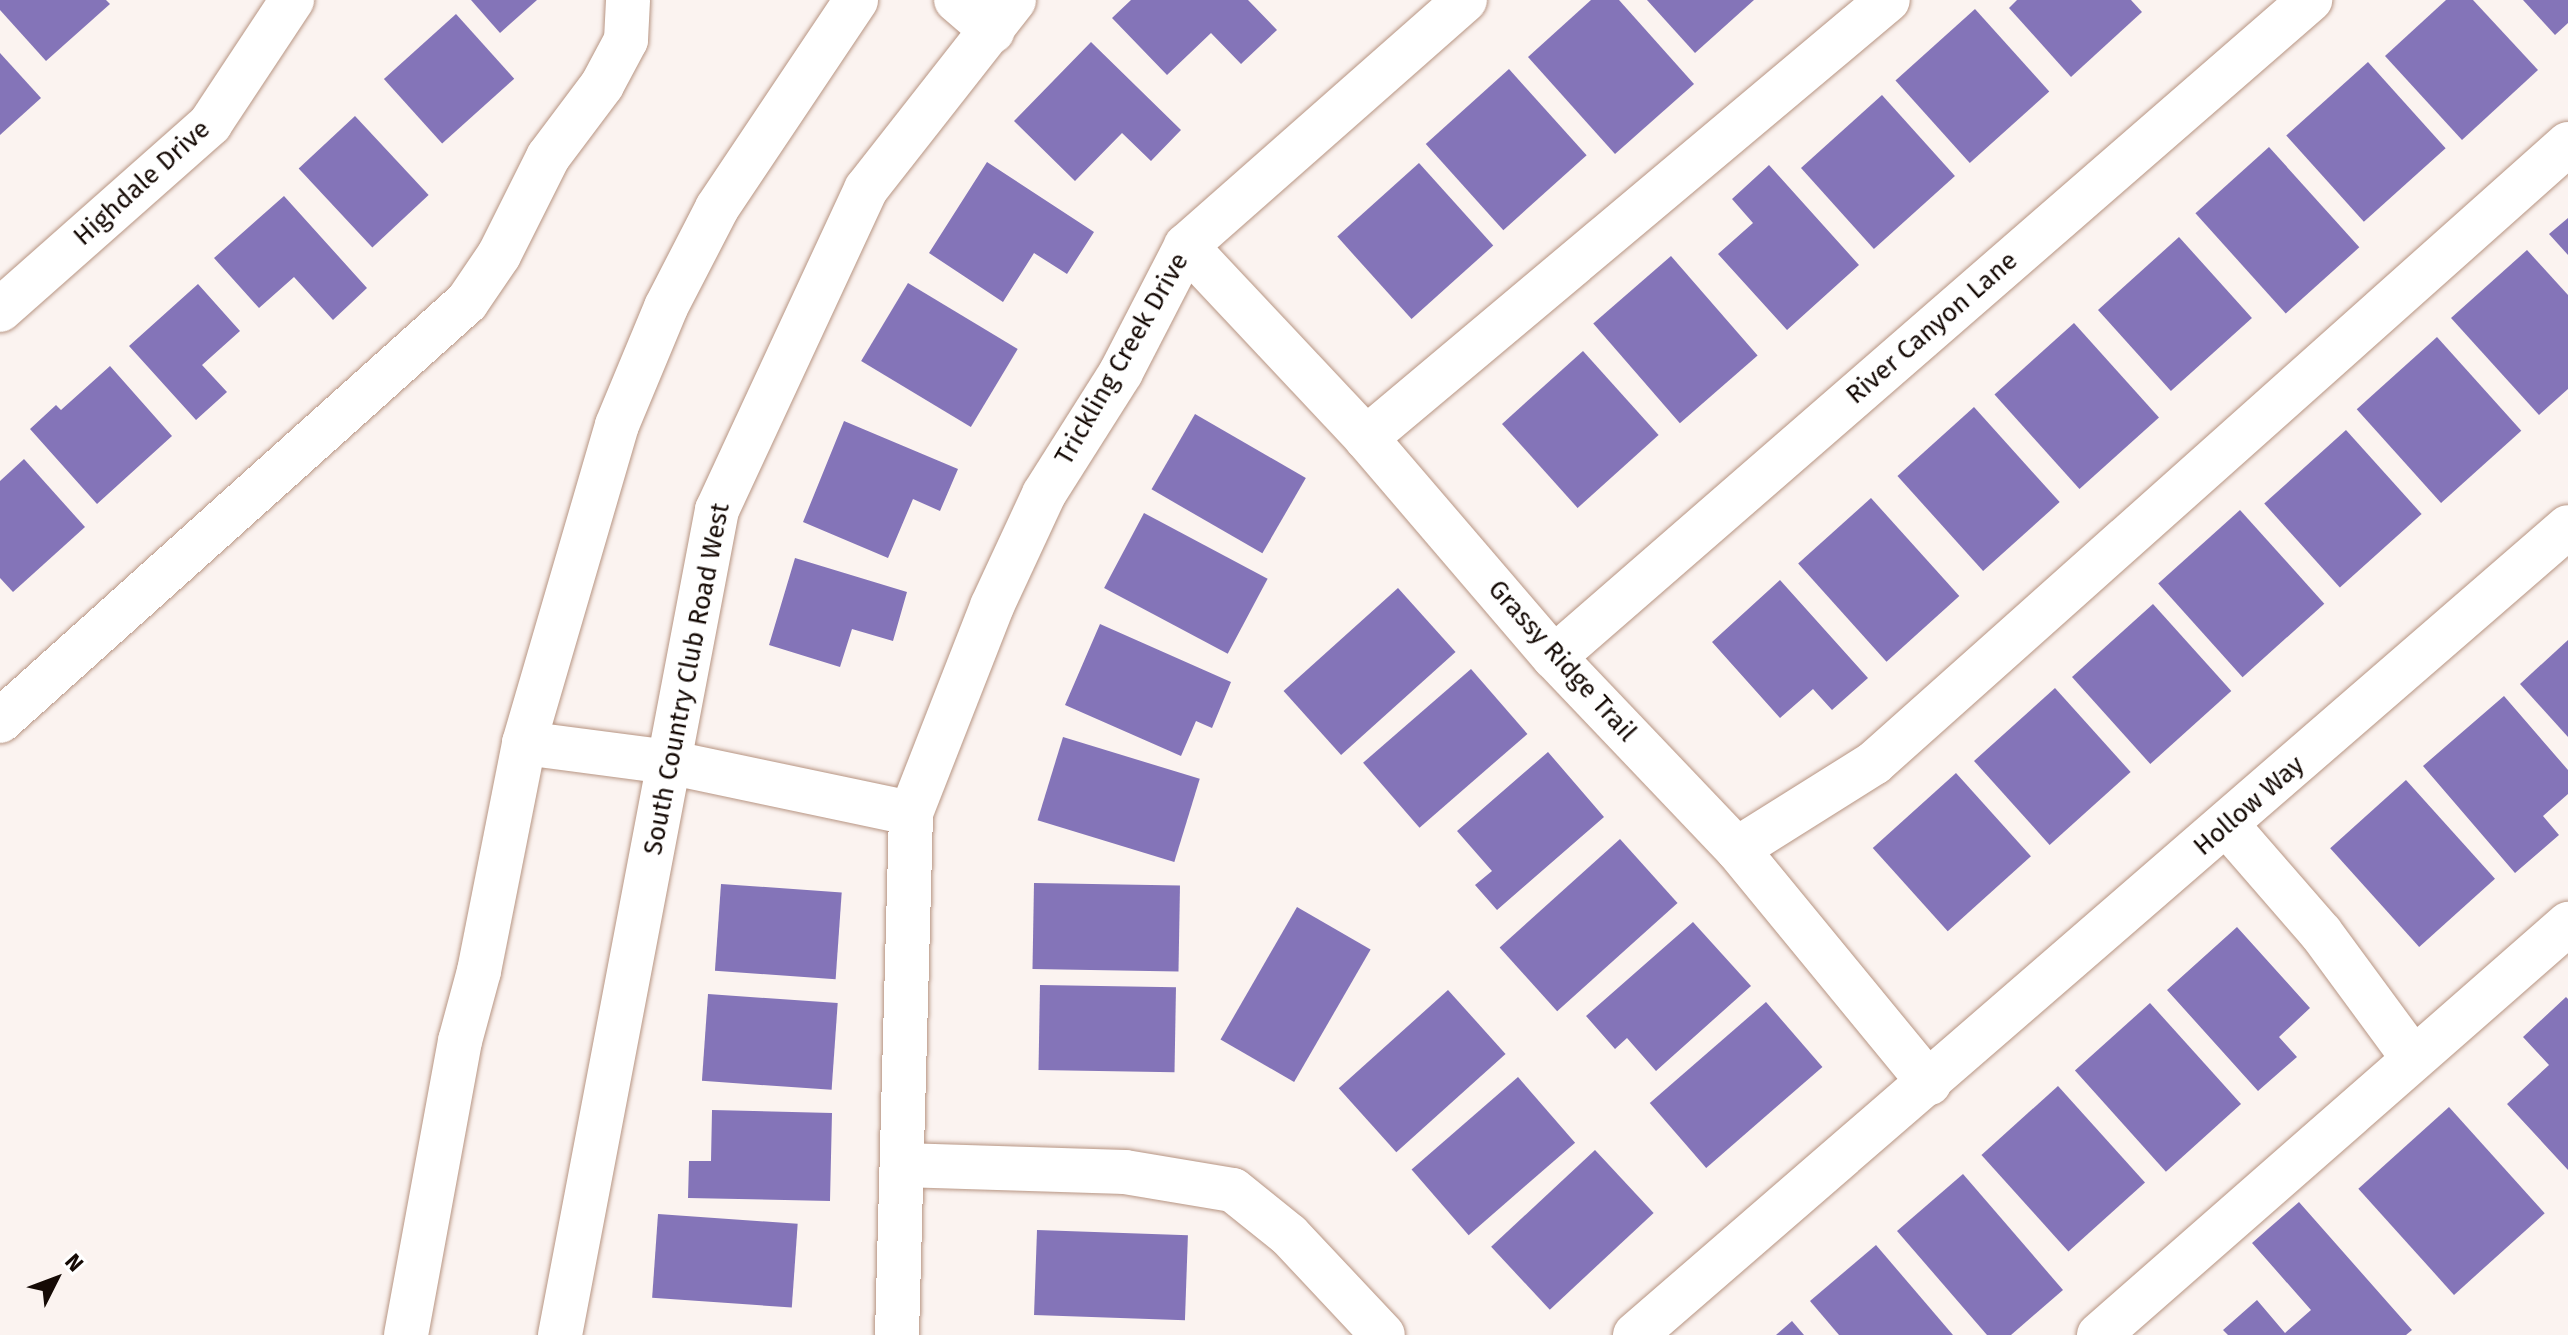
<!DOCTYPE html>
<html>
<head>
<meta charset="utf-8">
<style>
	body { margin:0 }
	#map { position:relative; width:2568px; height:1335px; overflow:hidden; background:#fbf3f0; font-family:"Fira Sans",sans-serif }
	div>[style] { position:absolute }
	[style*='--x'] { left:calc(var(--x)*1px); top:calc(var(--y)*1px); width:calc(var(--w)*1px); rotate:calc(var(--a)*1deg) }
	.building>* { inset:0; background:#8474b8; transform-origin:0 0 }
	.roads { filter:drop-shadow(0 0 2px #b79583) drop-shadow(0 0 2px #b79583) }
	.minor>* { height:44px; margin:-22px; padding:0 22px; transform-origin:22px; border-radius:22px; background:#fff }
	span { translate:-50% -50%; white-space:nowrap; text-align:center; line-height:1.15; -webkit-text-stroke:6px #fff; paint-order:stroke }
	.street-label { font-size:26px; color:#150a05 }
	.north { position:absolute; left:16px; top:1239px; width:80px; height:80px; -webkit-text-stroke:6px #fff; paint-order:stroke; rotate:48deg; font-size:22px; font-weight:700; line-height:32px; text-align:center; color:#150a05 }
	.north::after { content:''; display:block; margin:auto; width:28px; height:36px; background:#150a05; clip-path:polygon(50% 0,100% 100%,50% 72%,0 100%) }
</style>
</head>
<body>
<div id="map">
	<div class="building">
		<i style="clip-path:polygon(0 0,106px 0,110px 4px,46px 61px,0 10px)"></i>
		<i style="clip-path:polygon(471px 0,537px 0,500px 33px)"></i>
		<i style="clip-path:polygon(1131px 0,1248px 0,1277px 30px,1241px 64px,1211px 33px,1167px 75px,1112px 18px)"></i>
		<i style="clip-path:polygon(1591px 0,1619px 0,1694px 84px,1615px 154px,1528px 57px)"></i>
		<i style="clip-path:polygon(1647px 0,1754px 0,1695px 53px)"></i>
		<i style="clip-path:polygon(2017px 0,2131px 0,2142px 12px,2071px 77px,2009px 8px)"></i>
		<i style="clip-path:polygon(2446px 0,2473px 0,2538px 70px,2462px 140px,2385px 56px)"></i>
		<i style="clip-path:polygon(2523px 0,2568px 0,2568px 23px,2555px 35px)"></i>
		<i style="left:1975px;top:9px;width:111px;height:107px;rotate:48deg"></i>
		<i style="left:456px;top:14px;width:87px;height:97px;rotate:48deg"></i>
		<i style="clip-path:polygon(1091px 42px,1181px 130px,1151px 161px,1122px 133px,1075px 181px,1014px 121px)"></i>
		<i style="clip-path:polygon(0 53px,41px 98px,0 135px)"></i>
		<i style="left:2368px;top:62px;width:116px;height:110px;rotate:48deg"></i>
		<i style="left:1509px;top:69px;width:116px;height:112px;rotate:48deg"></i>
		<i style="left:1882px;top:95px;width:109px;height:109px;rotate:48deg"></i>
		<i style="left:355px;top:116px;width:108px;height:77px;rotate:47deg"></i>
		<i style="left:2269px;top:147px;width:135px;height:99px;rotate:48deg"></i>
		<i style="clip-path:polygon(987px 162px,1094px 232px,1067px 274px,1034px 253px,1003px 302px,929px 253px)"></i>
		<i style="left:1419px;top:163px;width:111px;height:110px;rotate:48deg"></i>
		<i style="clip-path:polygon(1769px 165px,1859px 265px,1787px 330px,1718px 254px,1753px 223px,1732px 199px)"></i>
		<i style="clip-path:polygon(284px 196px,367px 288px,333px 320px,294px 277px,259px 308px,214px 258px)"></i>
		<i style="clip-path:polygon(2568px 218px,2568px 255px,2549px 234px)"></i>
		<i style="left:2179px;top:237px;width:109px;height:109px;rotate:48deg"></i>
		<i style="clip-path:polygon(2527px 250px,2568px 295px,2568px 389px,2539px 415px,2451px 318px)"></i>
		<i style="left:1671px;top:256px;width:132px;height:103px;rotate:49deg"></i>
		<i style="left:908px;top:283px;width:128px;height:91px;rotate:31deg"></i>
		<i style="clip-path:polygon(198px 284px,240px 331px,202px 365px,227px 392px,196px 420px,129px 346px)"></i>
		<i style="left:2074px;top:323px;width:127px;height:107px;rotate:48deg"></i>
		<i style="left:2437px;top:337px;width:126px;height:108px;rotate:48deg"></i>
		<i style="left:1583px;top:351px;width:113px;height:109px;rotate:48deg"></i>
		<i style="clip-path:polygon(110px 366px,172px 436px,97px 504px,30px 429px,56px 405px,61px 410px)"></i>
		<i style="left:1974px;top:407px;width:128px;height:103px;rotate:48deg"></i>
		<i style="left:1195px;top:414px;width:128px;height:87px;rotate:30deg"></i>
		<i style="clip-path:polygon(844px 421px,958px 469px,940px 511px,913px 499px,888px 558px,803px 522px)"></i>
		<i style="left:2346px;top:430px;width:113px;height:110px;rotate:48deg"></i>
		<i style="clip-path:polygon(24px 459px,85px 527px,13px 592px,0 578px,0 481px)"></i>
		<i style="left:1871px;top:498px;width:132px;height:98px;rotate:48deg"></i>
		<i style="left:2240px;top:510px;width:126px;height:110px;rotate:48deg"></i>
		<i style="left:1144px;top:513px;width:140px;height:85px;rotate:28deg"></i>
		<i style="clip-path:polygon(795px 558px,907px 592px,893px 641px,852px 629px,840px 667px,769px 645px)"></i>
		<i style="clip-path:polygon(1780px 580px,1868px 678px,1832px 710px,1813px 689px,1780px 718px,1712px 642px)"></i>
		<i style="left:1398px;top:588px;width:86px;height:154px;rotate:48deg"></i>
		<i style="left:2153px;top:604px;width:117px;height:109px;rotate:48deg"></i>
		<i style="clip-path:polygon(1100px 624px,1231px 682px,1212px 728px,1196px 721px,1181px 756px,1065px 705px)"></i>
		<i style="clip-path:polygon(2568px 640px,2568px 737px,2520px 684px)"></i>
		<i style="left:1471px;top:669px;width:86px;height:143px;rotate:49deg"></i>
		<i style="left:2055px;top:688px;width:113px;height:109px;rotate:48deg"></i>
		<i style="clip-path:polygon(2504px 696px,2568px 770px,2568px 794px,2543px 816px,2559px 835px,2515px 873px,2423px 766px)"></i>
		<i style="left:1063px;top:737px;width:143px;height:87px;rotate:17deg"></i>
		<i style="clip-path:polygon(1548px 752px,1604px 817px,1497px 910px,1475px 885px,1492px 871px,1457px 831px)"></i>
		<i style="left:1956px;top:773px;width:112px;height:112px;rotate:48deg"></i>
		<i style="left:2406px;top:780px;width:133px;height:102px;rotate:48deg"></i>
		<i style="left:1620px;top:839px;width:86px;height:162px;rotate:48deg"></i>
		<i style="left:1034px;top:883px;width:146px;height:86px;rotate:1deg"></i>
		<i style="left:721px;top:884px;width:121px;height:87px;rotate:4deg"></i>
		<i style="left:1297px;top:907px;width:85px;height:153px;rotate:30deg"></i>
		<i style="clip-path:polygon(1693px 922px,1751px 986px,1656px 1071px,1627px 1038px,1615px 1049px,1586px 1016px)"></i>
		<i style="clip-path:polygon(2237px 927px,2310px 1008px,2279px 1037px,2297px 1057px,2258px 1091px,2167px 990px)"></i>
		<i style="left:1040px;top:985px;width:136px;height:85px;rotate:1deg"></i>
		<i style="left:1448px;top:990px;width:86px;height:147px;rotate:48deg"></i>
		<i style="left:708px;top:994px;width:130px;height:87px;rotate:4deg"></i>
		<i style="clip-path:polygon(2566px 997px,2568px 999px,2568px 1170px,2507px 1104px,2549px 1065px,2523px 1037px)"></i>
		<i style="left:1766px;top:1002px;width:86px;height:154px;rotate:49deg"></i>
		<i style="left:2150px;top:1003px;width:136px;height:101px;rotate:48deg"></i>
		<i style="left:1518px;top:1077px;width:87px;height:141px;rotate:49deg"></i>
		<i style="left:2058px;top:1086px;width:130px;height:103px;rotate:48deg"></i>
		<i style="left:2449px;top:1107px;width:143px;height:122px;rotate:48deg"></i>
		<i style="clip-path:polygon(712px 1110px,832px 1113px,830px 1201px,688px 1198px,689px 1161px,711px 1161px)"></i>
		<i style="left:1595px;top:1150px;width:86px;height:142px;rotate:47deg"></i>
		<i style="clip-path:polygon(1963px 1174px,2063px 1290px,2011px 1335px,1987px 1335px,1897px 1231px)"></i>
		<i style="clip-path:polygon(2299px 1202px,2412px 1330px,2406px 1335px,2228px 1335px,2223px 1330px,2257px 1300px,2285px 1333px,2311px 1310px,2252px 1243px)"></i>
		<i style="left:658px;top:1214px;width:140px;height:84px;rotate:4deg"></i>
		<i style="left:1037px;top:1230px;width:151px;height:85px;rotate:2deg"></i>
		<i style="clip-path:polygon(1876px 1245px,1953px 1335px,1839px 1335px,1810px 1301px)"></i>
		<i style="clip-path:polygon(1792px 1321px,1804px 1335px,1776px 1335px)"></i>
	</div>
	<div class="roads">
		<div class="minor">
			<i style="--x:956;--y:0;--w:48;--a:40.7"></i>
			<i style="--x:1186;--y:246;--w:263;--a:46.8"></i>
			<i style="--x:1366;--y:438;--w:289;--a:49.4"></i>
			<i style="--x:1554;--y:657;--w:265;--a:46.4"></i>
			<i style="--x:1737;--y:849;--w:303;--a:50.6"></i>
			<i style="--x:0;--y:310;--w:281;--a:-41.5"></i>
			<i style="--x:210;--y:124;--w:149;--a:-56.5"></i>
			<i style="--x:1366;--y:438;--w:681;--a:-40"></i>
			<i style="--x:1554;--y:657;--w:1002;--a:-40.99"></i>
			<i style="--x:0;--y:721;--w:627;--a:-41.9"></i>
			<i style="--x:467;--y:302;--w:57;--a:-55.8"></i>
			<i style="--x:499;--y:255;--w:110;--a:-63.4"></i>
			<i style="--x:548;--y:157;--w:90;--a:-53.1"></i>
			<i style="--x:602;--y:85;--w:51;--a:-61.9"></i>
			<i style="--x:626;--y:40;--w:40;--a:-87.1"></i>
			<i style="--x:524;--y:743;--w:145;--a:7.5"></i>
			<i style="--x:668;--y:762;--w:248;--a:11.9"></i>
			<i style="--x:2227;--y:825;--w:143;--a:49"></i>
			<i style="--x:2321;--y:933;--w:154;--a:53.7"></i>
			<i style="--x:1737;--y:849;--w:162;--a:-32.1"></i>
			<i style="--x:1874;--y:763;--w:930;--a:-41.73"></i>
			<i style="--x:902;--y:1165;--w:223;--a:1.8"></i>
			<i style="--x:1125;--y:1172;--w:109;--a:9.5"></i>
			<i style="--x:1233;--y:1190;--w:72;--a:38.8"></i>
			<i style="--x:1289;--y:1235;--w:137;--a:46.8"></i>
			<i style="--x:406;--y:1335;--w:299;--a:-79.6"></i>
			<i style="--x:460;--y:1041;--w:73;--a:-74.8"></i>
			<i style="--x:479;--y:971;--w:232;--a:-78.8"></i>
			<i style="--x:524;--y:743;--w:331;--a:-73.7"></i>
			<i style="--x:617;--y:425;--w:128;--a:-67.4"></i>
			<i style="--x:666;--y:307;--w:111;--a:-62.7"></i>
			<i style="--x:717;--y:208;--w:250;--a:-56.2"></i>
			<i style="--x:560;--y:1335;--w:840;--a:-79.23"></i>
			<i style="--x:717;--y:510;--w:354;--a:-65.1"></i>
			<i style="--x:866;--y:189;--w:240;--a:-51.9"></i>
			<i style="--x:897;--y:1335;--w:522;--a:-88.46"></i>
			<i style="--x:911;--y:813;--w:222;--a:-68.6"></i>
			<i style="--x:992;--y:606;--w:123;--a:-65.1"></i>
			<i style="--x:1044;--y:494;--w:144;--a:-57.7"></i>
			<i style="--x:1121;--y:372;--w:142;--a:-62.7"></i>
			<i style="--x:1186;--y:246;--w:372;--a:-41.4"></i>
			<i style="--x:1635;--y:1335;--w:1234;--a:-40.89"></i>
			<i style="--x:2099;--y:1335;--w:624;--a:-41.23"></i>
		</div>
	</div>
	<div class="street-label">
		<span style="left:142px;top:183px;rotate:-42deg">Highdale Drive</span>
		<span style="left:1932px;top:328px;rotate:-41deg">River Canyon Lane</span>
		<span style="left:1122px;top:359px;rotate:-60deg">Trickling Creek Drive</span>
		<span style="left:1562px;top:661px;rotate:48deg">Grassy Ridge Trail</span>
		<span style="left:687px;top:679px;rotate:-79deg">South Country Club Road West</span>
		<span style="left:2249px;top:806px;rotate:-41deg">Hollow Way</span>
	</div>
	<div class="north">N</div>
</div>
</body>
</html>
